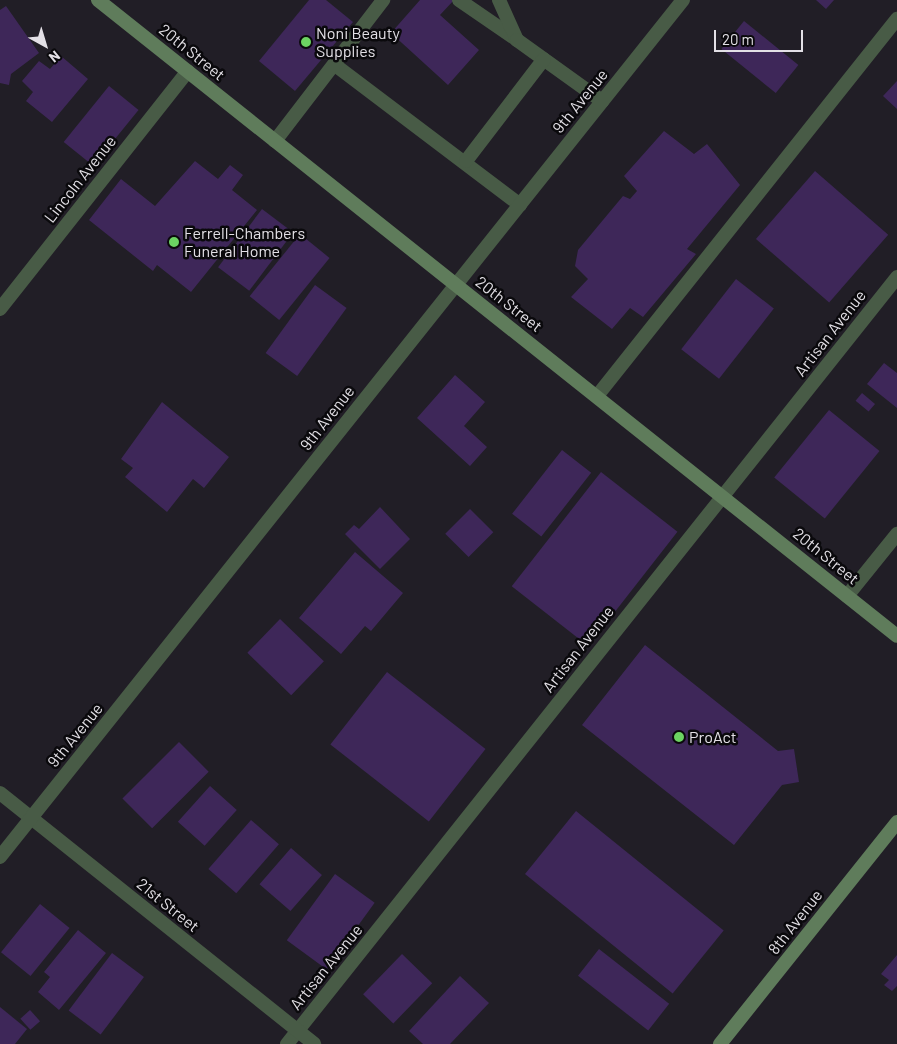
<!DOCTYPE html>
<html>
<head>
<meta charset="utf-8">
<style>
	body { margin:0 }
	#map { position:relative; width:897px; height:1044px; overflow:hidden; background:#211e26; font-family:Barlow,sans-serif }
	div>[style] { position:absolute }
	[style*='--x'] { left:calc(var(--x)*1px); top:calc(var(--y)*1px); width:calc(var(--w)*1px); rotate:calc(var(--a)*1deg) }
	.building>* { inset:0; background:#3e2759; transform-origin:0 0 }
	.service>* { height:14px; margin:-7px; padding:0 7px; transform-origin:7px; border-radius:7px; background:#485b46 }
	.minor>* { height:14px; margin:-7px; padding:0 7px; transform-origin:7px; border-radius:7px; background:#485b46 }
	.secondary>* { height:14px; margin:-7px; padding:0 7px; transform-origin:7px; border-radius:7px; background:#5f7c5b }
	.dots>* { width:14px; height:14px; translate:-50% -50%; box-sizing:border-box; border:2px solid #0a090c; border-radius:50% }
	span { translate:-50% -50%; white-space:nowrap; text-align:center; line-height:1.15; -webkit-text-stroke:5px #0a090c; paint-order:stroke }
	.poi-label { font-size:16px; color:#e3e0e6 }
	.left { translate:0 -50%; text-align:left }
	.street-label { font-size:16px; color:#e3e0e6 }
	.north { position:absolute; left:20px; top:20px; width:50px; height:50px; -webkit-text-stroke:4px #0a090c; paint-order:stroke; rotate:141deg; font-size:14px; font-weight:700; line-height:20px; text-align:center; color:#e3e0e6 }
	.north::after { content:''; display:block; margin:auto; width:18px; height:22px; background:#e3e0e6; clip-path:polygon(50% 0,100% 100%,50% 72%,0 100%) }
	.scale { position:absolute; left:714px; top:30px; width:89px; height:22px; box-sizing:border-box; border:2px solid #e3e0e6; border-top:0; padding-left:6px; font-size:15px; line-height:18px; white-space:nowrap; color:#e3e0e6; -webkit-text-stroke:4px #0a090c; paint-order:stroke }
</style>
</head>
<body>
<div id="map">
	<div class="building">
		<i style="clip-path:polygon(309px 0,326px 0,353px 22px,295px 91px,259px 61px)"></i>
		<i style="clip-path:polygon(420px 0,454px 0,440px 15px,479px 50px,448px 85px,391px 33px)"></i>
		<i style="clip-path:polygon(816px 0,834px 0,826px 9px)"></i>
		<i style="clip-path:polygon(6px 6px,39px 53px,11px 74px,9px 85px,0 83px,0 10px)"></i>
		<i style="left:744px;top:21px;width:70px;height:36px;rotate:39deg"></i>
		<i style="clip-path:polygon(61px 56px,88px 79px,52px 122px,26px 101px,33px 92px,22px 81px,39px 61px,50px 69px)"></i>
		<i style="clip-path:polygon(897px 81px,897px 109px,883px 96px)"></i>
		<i style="left:109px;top:86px;width:38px;height:72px;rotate:39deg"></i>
		<i style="clip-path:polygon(664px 131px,694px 154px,707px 144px,740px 185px,687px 249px,696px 254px,643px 317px,630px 308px,612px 329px,571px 297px,588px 279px,575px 266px,578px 250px,623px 196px,630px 199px,637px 191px,624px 176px)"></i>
		<i style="clip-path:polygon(195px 161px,218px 179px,230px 165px,243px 175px,232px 190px,257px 210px,191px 292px,157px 265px,153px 271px,89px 220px,121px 179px,155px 206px)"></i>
		<i style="left:815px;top:171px;width:97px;height:90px;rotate:41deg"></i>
		<i style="left:262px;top:209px;width:39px;height:73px;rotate:37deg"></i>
		<i style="left:300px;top:234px;width:38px;height:80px;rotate:39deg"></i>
		<i style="left:736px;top:279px;width:48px;height:89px;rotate:38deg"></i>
		<i style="left:315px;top:285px;width:39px;height:84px;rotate:36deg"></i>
		<i style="clip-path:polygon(884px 363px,897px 373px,897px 408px,867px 384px)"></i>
		<i style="clip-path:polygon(455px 375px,485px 402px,464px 426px,487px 447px,470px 466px,417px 418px)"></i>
		<i style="left:862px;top:393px;width:17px;height:10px;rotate:40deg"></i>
		<i style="clip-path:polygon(162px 402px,229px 457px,204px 488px,193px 479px,167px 512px,125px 477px,133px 468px,121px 459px)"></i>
		<i style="left:829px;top:410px;width:65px;height:87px;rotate:39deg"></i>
		<i style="left:562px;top:450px;width:37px;height:81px;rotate:38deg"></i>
		<i style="left:601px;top:472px;width:97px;height:145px;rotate:38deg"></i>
		<i style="clip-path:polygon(380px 507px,410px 539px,380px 569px,345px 534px,354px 525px,359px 529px)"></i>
		<i style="left:470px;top:509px;width:33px;height:35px;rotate:45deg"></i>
		<i style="clip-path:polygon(355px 552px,403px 593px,371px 631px,365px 626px,341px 654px,299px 618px)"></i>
		<i style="left:280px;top:619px;width:61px;height:47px;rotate:44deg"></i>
		<i style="clip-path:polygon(645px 645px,778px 751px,794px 749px,799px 782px,782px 785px,734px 845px,582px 725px)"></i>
		<i style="left:387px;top:672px;width:125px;height:92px;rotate:38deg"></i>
		<i style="left:179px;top:742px;width:42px;height:80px;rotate:45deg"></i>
		<i style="left:210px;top:786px;width:36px;height:48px;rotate:42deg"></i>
		<i style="left:576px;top:811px;width:190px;height:81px;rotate:39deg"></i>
		<i style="left:251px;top:820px;width:37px;height:65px;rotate:41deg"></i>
		<i style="left:291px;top:848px;width:41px;height:48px;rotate:41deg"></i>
		<i style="left:335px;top:874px;width:49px;height:82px;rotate:36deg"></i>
		<i style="left:40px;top:904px;width:38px;height:62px;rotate:39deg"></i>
		<i style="clip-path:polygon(78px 930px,106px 953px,59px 1010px,38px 992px,50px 977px,44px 972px)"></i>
		<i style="left:599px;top:949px;width:89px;height:34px;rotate:38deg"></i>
		<i style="left:112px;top:953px;width:40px;height:72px;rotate:37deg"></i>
		<i style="left:402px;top:954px;width:42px;height:56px;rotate:44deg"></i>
		<i style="clip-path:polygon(897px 955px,897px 986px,892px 991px,884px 985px,889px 980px,881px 974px)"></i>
		<i style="clip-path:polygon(460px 976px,489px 1003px,450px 1044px,423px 1044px,409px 1031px)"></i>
		<i style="clip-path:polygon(0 1007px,27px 1029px,15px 1044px,0 1044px)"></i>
		<i style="left:30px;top:1010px;width:15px;height:13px;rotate:48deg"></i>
	</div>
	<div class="service">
		<i style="--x:459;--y:0;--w:69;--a:34.4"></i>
		<i style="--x:499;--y:0;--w:44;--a:65.8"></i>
		<i style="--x:517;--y:40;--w:105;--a:35.7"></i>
		<i style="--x:335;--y:65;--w:232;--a:37.1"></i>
		<i style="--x:275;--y:141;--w:178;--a:-52.5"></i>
		<i style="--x:466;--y:161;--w:128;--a:-52.6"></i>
		<i style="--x:0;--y:309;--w:303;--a:-51.7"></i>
		<i style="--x:597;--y:396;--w:482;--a:-51.5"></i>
		<i style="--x:847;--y:596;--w:80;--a:-51.1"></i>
		<i style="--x:287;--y:1044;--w:700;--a:-51.49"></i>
	</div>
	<div class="minor">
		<i style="--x:723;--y:496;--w:280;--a:-51.5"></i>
		<i style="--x:0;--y:793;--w:402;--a:38.6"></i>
		<i style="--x:0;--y:857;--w:1096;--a:-51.45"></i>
	</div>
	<div class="secondary">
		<i style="--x:98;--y:0;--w:1021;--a:38.52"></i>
		<i style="--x:720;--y:1044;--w:284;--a:-51.4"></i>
	</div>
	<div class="dots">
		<i style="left:306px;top:42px;background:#6cd362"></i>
		<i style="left:174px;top:242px;background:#6cd362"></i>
		<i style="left:679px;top:737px;background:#6cd362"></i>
	</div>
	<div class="poi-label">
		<span class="left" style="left:316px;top:42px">Noni Beauty<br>Supplies</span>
		<span class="left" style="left:184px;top:242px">Ferrell-Chambers<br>Funeral Home</span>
		<span class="left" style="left:689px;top:737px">ProAct</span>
	</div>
	<div class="street-label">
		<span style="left:192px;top:52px;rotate:39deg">20th Street</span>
		<span style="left:580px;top:101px;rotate:-51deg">9th Avenue</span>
		<span style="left:80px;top:179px;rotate:-52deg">Lincoln Avenue</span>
		<span style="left:509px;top:304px;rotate:38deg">20th Street</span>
		<span style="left:830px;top:333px;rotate:-52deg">Artisan Avenue</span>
		<span style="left:327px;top:418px;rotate:-52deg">9th Avenue</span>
		<span style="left:826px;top:556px;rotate:39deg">20th Street</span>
		<span style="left:578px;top:649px;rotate:-52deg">Artisan Avenue</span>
		<span style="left:75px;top:735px;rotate:-51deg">9th Avenue</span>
		<span style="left:168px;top:905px;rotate:39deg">21st Street</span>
		<span style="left:795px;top:922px;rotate:-52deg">8th Avenue</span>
		<span style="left:326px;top:967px;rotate:-51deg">Artisan Avenue</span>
	</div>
	<div class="north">N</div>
	<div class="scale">20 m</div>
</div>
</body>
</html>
